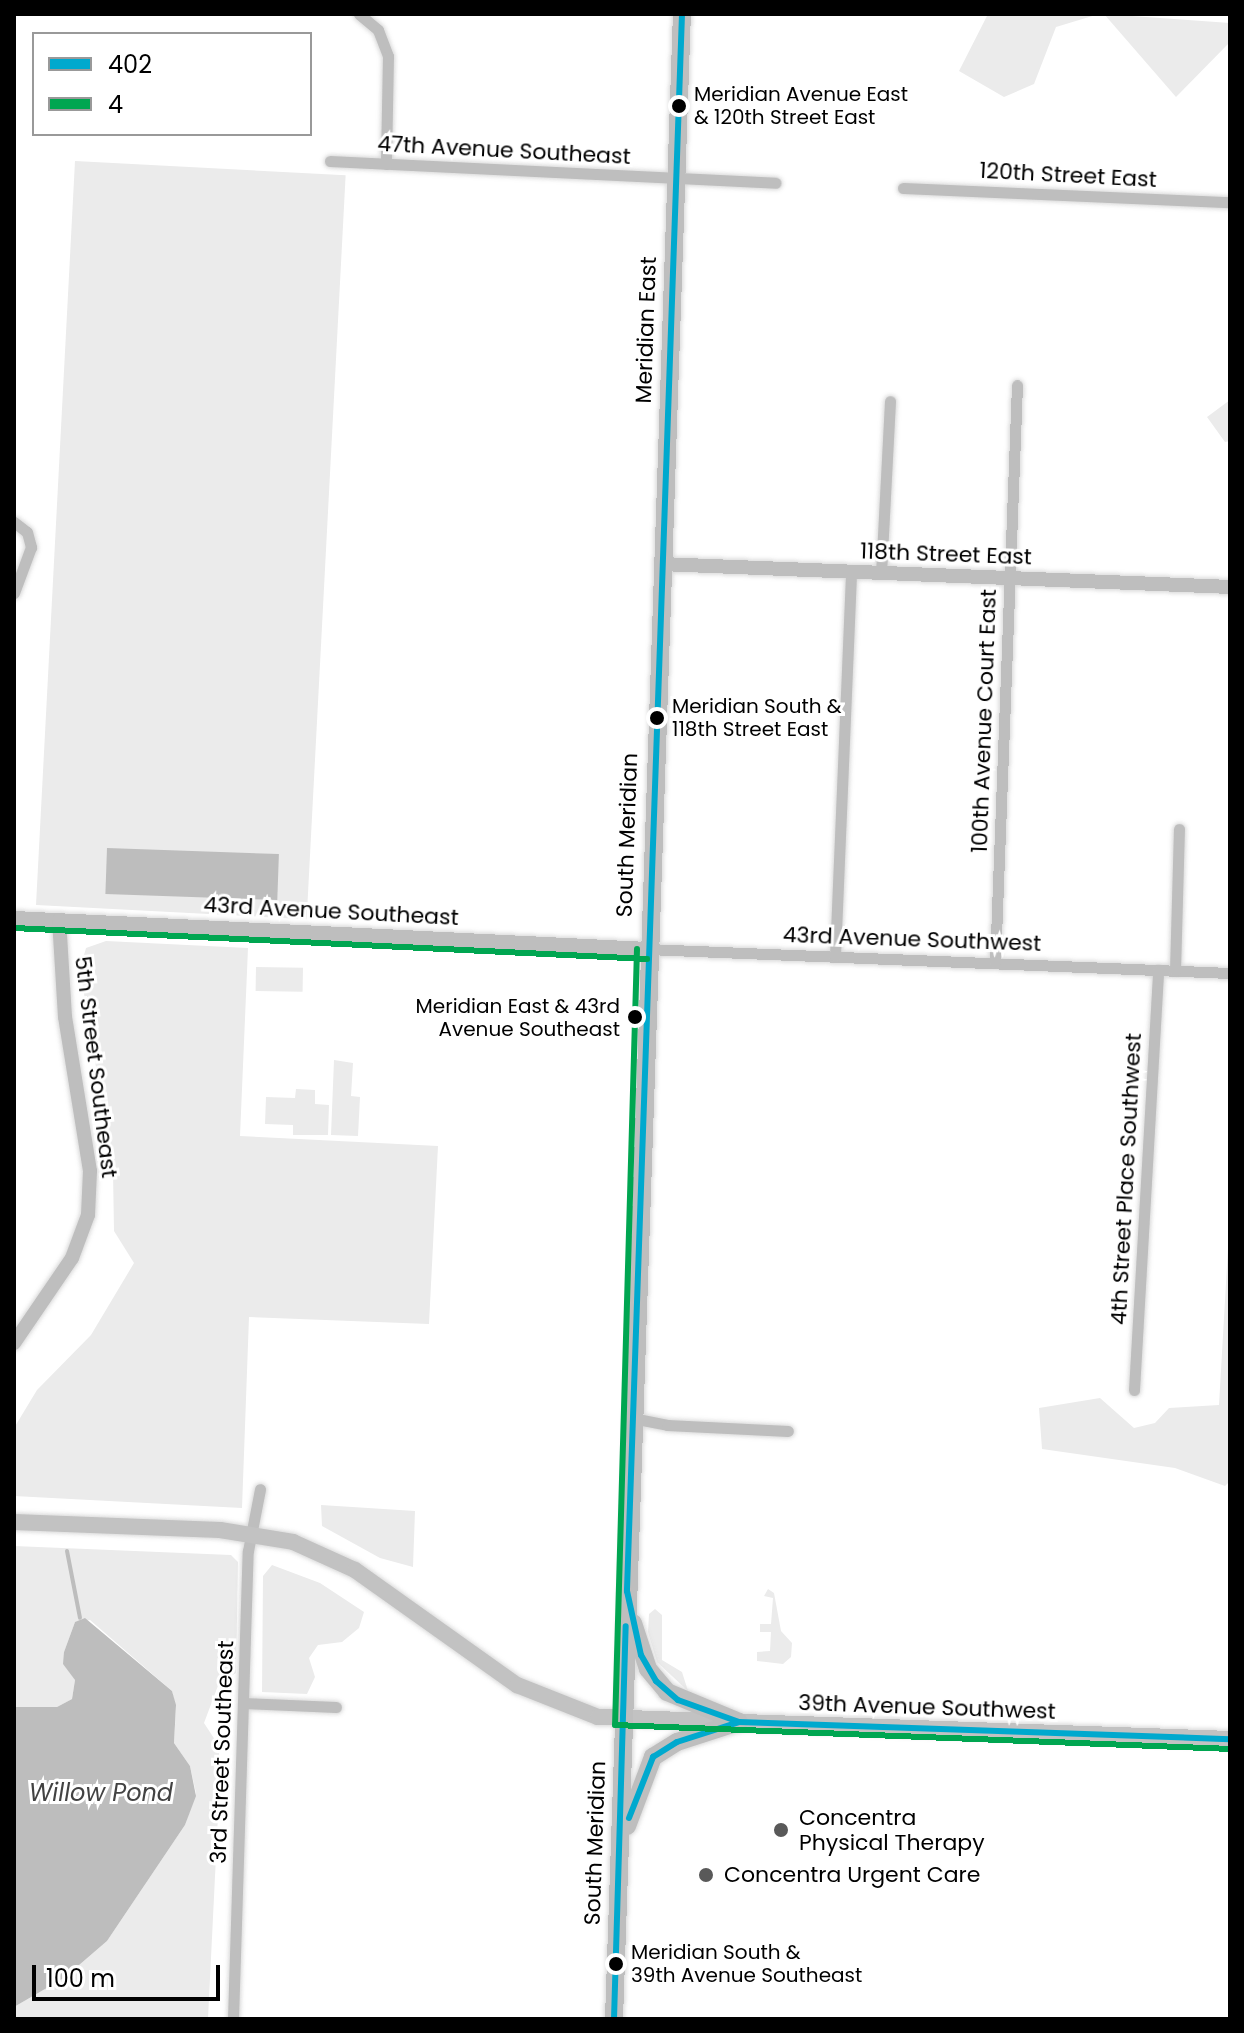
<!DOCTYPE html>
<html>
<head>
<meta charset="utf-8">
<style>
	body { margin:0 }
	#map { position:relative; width:1244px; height:2033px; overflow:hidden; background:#fff; font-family:Poppins,sans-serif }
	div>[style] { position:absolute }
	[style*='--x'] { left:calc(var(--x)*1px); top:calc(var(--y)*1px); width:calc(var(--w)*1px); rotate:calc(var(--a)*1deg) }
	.green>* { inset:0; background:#ebebeb; transform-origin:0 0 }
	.water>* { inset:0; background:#bdbdbd; transform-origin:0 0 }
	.stream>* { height:4px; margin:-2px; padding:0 2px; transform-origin:2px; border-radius:2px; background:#bdbdbd }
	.roads { filter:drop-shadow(0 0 2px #dbdbdb) drop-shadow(0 0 2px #dbdbdb) }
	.minor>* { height:11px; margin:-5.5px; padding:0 5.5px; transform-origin:5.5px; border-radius:5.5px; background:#bebebe }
	.tertiary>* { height:14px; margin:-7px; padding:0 7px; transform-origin:7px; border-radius:7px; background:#bebebe }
	.secondary>* { height:16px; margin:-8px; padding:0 8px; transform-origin:8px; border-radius:8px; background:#c2c2c2 }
	.primary>* { height:18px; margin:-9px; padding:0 9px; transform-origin:9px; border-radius:9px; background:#bebebe }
	.bus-1>* { height:6px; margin:-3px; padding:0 3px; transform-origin:3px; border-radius:3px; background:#00a9ce }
	.bus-2>* { height:6px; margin:-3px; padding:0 3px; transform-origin:3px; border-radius:3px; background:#00a651 }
	.dots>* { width:22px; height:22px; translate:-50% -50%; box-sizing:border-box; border:4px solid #fff; border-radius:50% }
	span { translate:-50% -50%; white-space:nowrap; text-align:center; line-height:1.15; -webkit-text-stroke:6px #fff; paint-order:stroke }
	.bus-label { font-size:20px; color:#000 }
	.left { translate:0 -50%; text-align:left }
	.right { translate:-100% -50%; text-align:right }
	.street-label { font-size:22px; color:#000 }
	.poi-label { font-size:22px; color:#000 }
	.water-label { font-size:24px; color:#424242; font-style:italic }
	.frame { position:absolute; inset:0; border:16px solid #000; pointer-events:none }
	.legend { position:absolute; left:32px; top:32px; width:280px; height:104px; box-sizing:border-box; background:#fff; border:2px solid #999; margin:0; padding:10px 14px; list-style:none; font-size:24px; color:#000 }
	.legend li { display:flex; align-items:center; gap:16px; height:40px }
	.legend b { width:40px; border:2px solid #999 }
	.scale { position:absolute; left:32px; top:1965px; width:188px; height:36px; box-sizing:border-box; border:4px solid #000; border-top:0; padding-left:10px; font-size:24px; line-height:28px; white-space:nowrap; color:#000; -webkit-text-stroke:6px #fff; paint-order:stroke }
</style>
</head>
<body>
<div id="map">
	<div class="green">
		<i style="clip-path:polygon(988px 14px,1099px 14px,1056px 27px,1034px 84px,1004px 97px,959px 71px)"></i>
		<i style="clip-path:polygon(1104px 14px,1230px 23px,1230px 42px,1176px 97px)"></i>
		<i style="left:75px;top:161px;width:271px;height:745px;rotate:3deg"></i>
		<i style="clip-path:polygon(1230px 400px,1230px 441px,1225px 442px,1207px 417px)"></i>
		<i style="clip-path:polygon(106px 941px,248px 948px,240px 1136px,438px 1146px,429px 1324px,249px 1317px,242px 1508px,14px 1496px,14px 1428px,37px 1390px,91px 1335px,134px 1263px,114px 1231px,113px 1172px,80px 969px,86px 948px)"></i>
		<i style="left:256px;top:967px;width:47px;height:24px;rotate:1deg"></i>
		<i style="clip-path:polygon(334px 1060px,353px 1063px,351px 1096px,360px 1097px,358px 1136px,331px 1135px)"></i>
		<i style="clip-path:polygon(296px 1089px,315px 1090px,315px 1104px,329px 1105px,328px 1135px,293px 1135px,293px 1125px,265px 1124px,266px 1097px,295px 1098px)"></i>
		<i style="clip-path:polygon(1230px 1213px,1230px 1481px,1225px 1486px,1175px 1468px,1042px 1449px,1039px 1408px,1100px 1398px,1134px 1428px,1155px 1423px,1169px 1408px,1219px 1405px)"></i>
		<i style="clip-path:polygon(321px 1505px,415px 1511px,413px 1567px,380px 1558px,322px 1526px)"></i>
		<i style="clip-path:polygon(14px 1546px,231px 1555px,238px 1562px,236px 1673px,219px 1683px,204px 1723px,219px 1746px,219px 1795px,208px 2019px,14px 2019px,14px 2007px,64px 1978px,107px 1941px,185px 1825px,196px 1793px,190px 1766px,174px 1743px,176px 1709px,172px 1691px,90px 1620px,75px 1622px,64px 1652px,75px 1680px,72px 1699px,57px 1707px,14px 1707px)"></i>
		<i style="clip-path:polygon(272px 1565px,320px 1583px,364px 1612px,359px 1628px,342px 1642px,318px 1645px,309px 1658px,315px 1677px,307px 1694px,262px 1692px,263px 1576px)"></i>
		<i style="clip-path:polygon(768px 1589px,774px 1593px,781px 1631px,792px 1643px,791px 1657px,783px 1664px,757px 1661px,757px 1652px,770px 1651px,771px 1632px,760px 1632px,760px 1624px,771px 1624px,773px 1598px,764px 1596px)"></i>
		<i style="clip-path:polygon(655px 1609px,662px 1615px,662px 1660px,682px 1672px,688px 1691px,657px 1662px,648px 1632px,649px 1614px)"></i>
	</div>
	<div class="water">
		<i style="left:107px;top:848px;width:172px;height:46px;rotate:2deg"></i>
		<i style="clip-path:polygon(85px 1618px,172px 1691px,176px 1705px,174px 1743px,190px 1766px,196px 1796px,185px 1825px,107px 1941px,64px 1978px,14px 2007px,14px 1707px,57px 1707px,72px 1699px,75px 1680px,63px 1664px,64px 1652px,75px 1622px)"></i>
	</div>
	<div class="stream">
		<i style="--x:67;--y:1551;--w:68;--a:79"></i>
	</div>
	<div class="roads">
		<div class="minor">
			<i style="--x:359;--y:14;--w:25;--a:40"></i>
			<i style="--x:378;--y:30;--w:28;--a:69"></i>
			<i style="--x:388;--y:56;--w:108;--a:91.1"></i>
			<i style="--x:330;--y:161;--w:446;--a:2.8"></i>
			<i style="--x:903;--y:188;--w:327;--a:2.5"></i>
			<i style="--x:14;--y:522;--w:16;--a:38"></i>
			<i style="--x:27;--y:532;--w:16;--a:75"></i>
			<i style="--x:31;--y:547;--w:49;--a:110.3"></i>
			<i style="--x:881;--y:573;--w:172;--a:-87"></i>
			<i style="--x:647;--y:949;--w:583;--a:2.36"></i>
			<i style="--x:835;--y:956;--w:384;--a:-87.6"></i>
			<i style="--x:995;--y:963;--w:578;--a:-87.82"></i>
			<i style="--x:1175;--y:971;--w:142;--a:-88.4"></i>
			<i style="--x:1134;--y:1390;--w:421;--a:-86.7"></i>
			<i style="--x:632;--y:1418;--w:36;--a:11"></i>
			<i style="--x:667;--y:1425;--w:121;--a:2.8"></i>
			<i style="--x:243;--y:1703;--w:93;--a:2.5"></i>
			<i style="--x:233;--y:2019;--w:468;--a:-88.2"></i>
			<i style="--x:248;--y:1551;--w:63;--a:-79"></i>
		</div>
		<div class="tertiary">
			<i style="--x:661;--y:564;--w:569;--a:2.31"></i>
			<i style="--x:14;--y:918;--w:634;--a:2.8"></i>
			<i style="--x:14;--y:1343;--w:103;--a:-55.7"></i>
			<i style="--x:72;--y:1258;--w:46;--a:-69.6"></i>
			<i style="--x:88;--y:1215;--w:44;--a:-87.4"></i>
			<i style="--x:90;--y:1171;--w:156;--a:-99.2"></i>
			<i style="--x:65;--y:1017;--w:97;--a:-93.5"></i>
		</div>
		<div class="secondary">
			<i style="--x:14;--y:1522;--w:206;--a:2.2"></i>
			<i style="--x:220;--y:1530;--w:74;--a:9.3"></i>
			<i style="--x:293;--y:1542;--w:68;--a:24.3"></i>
			<i style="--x:355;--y:1570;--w:199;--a:35.4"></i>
			<i style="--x:517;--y:1685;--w:87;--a:21.6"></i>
			<i style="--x:598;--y:1717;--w:632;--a:1.99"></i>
		</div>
		<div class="primary">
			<i style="--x:633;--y:1623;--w:48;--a:71.9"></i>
			<i style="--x:648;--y:1669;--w:30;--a:50"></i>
			<i style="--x:667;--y:1692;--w:78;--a:22.6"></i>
			<i style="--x:627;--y:1826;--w:74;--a:-69.4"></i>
			<i style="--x:653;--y:1757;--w:28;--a:-32"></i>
			<i style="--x:677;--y:1742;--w:65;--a:-17.9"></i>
			<i style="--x:614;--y:2019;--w:2006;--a:-88.06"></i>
		</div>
	</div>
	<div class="bus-1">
		<i style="--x:682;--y:14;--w:1578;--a:92"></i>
		<i style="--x:627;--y:1591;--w:66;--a:77.7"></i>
		<i style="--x:641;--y:1655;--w:30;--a:60"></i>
		<i style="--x:656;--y:1681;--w:29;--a:41"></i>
		<i style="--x:678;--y:1700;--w:65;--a:19.8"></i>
		<i style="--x:739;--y:1722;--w:491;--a:2"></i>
		<i style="--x:629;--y:1818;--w:66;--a:-68.5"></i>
		<i style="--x:653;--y:1757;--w:28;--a:-32"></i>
		<i style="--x:677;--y:1742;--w:65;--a:-17.9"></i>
		<i style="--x:614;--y:2019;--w:393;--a:-88.3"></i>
	</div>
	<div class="bus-2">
		<i style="--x:14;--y:928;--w:634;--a:2.8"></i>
		<i style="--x:637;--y:949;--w:776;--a:91.62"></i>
		<i style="--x:615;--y:1725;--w:615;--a:2.23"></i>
	</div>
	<div class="dots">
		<i style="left:679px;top:106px;background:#000"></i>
		<i style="left:657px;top:718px;background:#000"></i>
		<i style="left:635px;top:1017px;background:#000"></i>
		<i style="left:781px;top:1830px;background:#595959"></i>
		<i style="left:706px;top:1875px;background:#595959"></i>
		<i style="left:616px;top:1964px;background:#000"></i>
	</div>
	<div class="bus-label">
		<span class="left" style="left:694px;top:106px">Meridian Avenue East<br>&amp; 120th Street East</span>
		<span class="left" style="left:672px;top:718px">Meridian South &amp;<br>118th Street East</span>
		<span class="right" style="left:620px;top:1018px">Meridian East &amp; 43rd<br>Avenue Southeast</span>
		<span class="left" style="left:631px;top:1964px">Meridian South &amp;<br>39th Avenue Southeast</span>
	</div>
	<div class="street-label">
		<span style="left:504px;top:150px;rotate:3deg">47th Avenue Southeast</span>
		<span style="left:1068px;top:175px;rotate:3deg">120th Street East</span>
		<span style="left:646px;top:330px;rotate:-88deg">Meridian East</span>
		<span style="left:946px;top:554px;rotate:2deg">118th Street East</span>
		<span style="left:984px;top:721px;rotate:-88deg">100th Avenue Court East</span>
		<span style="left:627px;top:835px;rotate:-88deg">South Meridian</span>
		<span style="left:331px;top:911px;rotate:3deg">43rd Avenue Southeast</span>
		<span style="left:912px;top:939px;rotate:2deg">43rd Avenue Southwest</span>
		<span style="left:96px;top:1067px;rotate:83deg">5th Street Southeast</span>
		<span style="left:1126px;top:1179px;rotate:-87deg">4th Street Place Southwest</span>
		<span style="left:927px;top:1707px;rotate:2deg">39th Avenue Southwest</span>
		<span style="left:222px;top:1752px;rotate:-88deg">3rd Street Southeast</span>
		<span style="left:595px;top:1843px;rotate:-88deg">South Meridian</span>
	</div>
	<div class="poi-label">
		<span class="left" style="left:799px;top:1830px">Concentra<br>Physical Therapy</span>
		<span class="left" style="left:724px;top:1875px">Concentra Urgent Care</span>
	</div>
	<div class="water-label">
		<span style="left:101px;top:1793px">Willow Pond</span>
	</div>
	<div class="frame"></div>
	<ul class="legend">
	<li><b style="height:10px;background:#00a9ce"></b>402</li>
	<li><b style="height:10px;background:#00a651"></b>4</li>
	</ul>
	<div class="scale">100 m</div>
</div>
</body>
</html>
